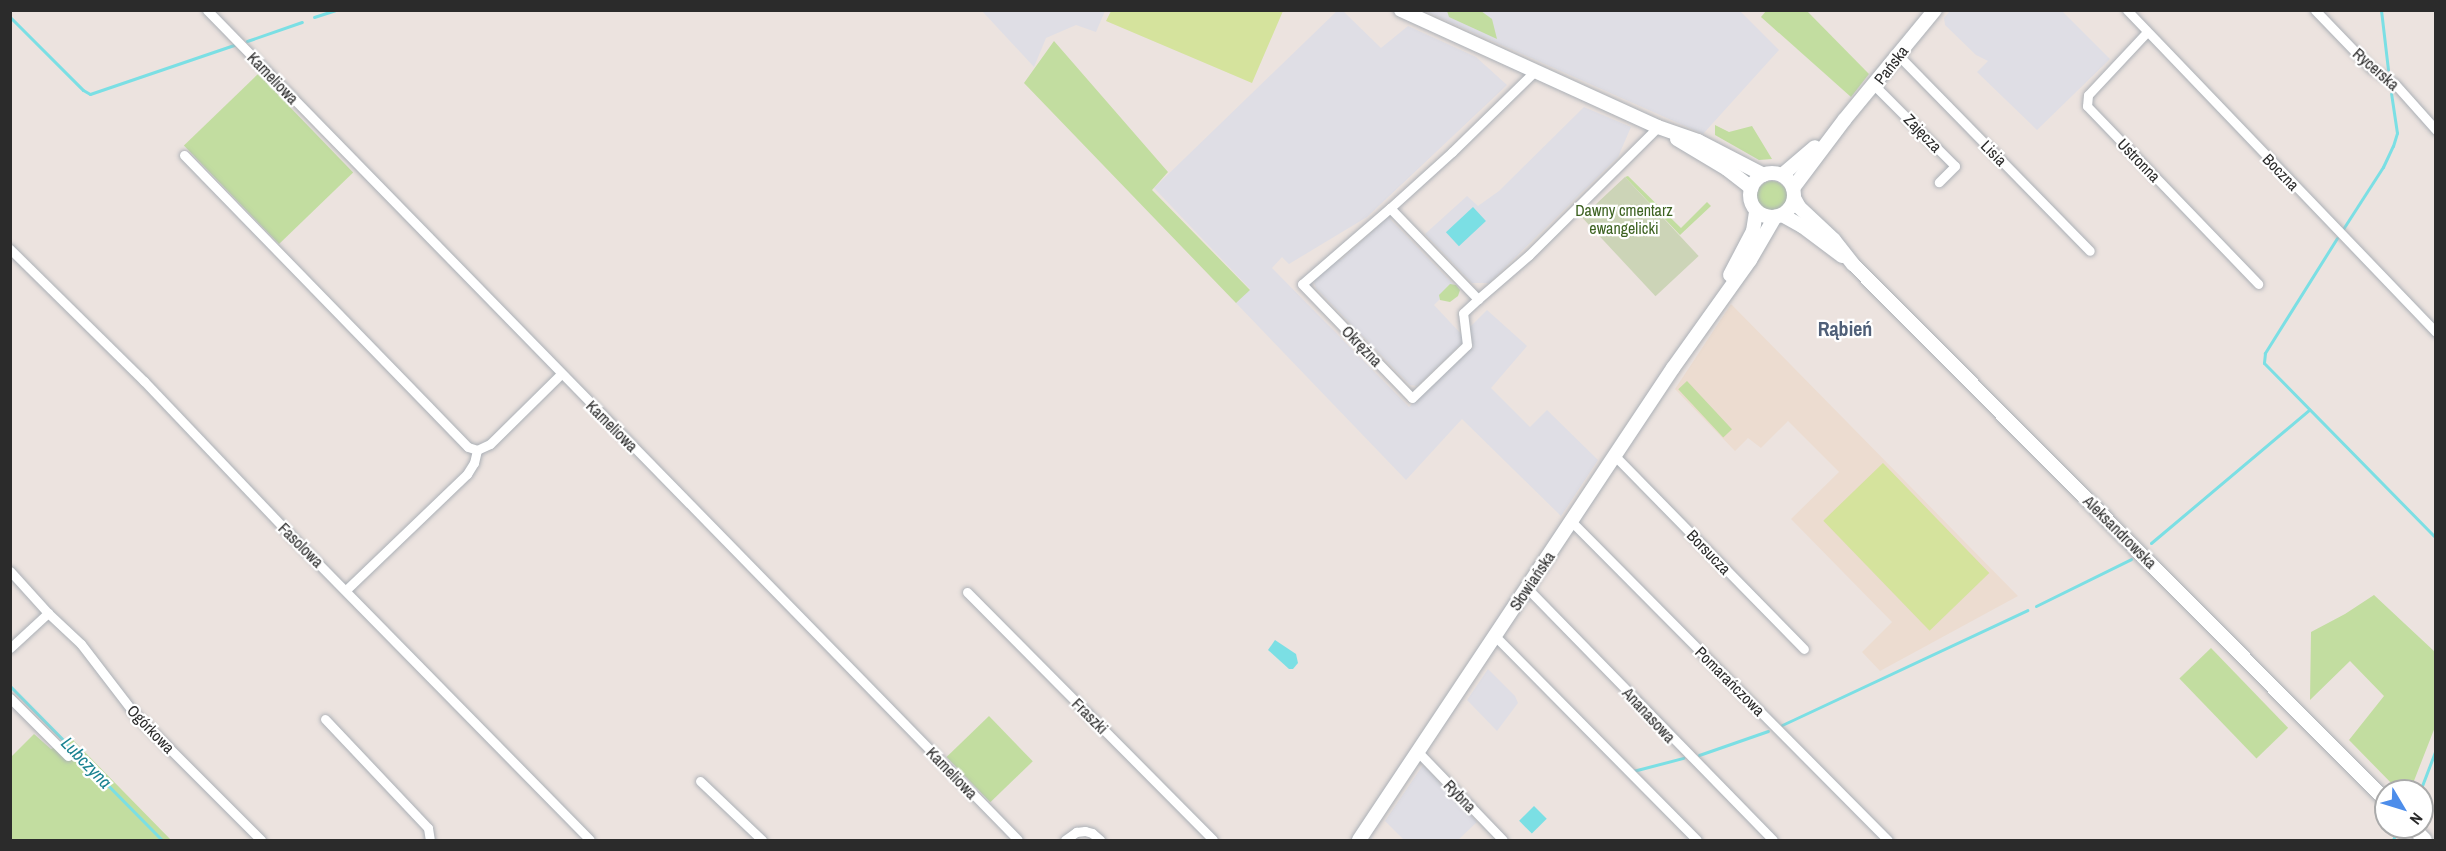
<!DOCTYPE html>
<html>
<head>
<meta charset="utf-8">
<style>
	body { margin:0 }
	#map { position:relative; width:2446px; height:851px; overflow:hidden; background:#ece3df; font-family:"Archivo Narrow",sans-serif }
	div>[style] { position:absolute }
	[style*='--x'] { left:calc(var(--x)*1px); top:calc(var(--y)*1px); width:calc(var(--w)*1px); rotate:calc(var(--a)*1deg) }
	.industrial>* { inset:0; background:#dfdee5 }
	.education>* { inset:0; background:#ecdcd0 }
	.green>* { inset:0; background:#c2dda0; transform-origin:0 0 }
	.round { border-radius:50% }
	.cemetery>* { inset:0; background:#ccd4b7; transform-origin:0 0 }
	.pitch>* { inset:0; background:#d5e39d; transform-origin:0 0 }
	.water>* { inset:0; background:#7bdfe4; transform-origin:0 0 }
	.stream>* { height:3px; margin:-1.5px; padding:0 1.5px; transform-origin:1.5px; border-radius:1.5px; background:#7bdfe4 }
	.roads { filter:drop-shadow(0 0 2px #abb0b6) drop-shadow(0 0 2px #abb0b6) }
	.street>* { height:9px; margin:-4.5px; padding:0 4.5px; transform-origin:4.5px; border-radius:4.5px; background:#fff }
	.secondary>* { height:14px; margin:-7px; padding:0 7px; transform-origin:7px; border-radius:7px; background:#fff }
	.secondary>.ring { margin:-7px; padding:0; box-sizing:content-box; background:none; border:14px solid #fff; border-radius:50% }
	span { translate:-50% -50%; white-space:nowrap; text-align:center; line-height:1.15; -webkit-text-stroke:4.5px #fff; paint-order:stroke }
	.street-label { font-size:16px; color:#2b2b2b }
	.park-label { font-size:16px; color:#3d6221 }
	.water-label { font-size:18px; color:#198291; font-style:italic }
	.quarter-label { font-size:20px; color:#4f5f78; font-weight:700 }
	.frame { position:absolute; inset:0; border:12px solid #2b2b2b; pointer-events:none }
	.north { position:absolute; left:2374px; top:779px; width:60px; height:60px; box-sizing:border-box; background:#fff; border:2px solid #aaa; border-radius:50%; rotate:128deg; font-size:16px; font-weight:700; line-height:24px; text-align:center; color:#2b2b2b }
	.north::after { content:''; display:block; margin:auto; width:21px; height:27px; background:#4d8dea; clip-path:polygon(50% 0,100% 100%,50% 72%,0 100%) }
</style>
</head>
<body>
<div id="map">
	<div class="industrial">
		<i style="clip-path:polygon(982px 11px,1105px 11px,1096px 32px,1076px 25px,1046px 38px,1034px 67px)"></i>
		<i style="clip-path:polygon(1337px 11px,1343px 11px,1381px 48px,1408px 26px,1476px 57px,1507px 85px,1367px 217px,1289px 264px,1282px 257px,1272px 268px,1409px 407px,1473px 347px,1470px 327px,1487px 310px,1527px 346px,1491px 388px,1530px 427px,1547px 410px,1598px 460px,1561px 516px,1462px 419px,1406px 480px,1236px 303px,1250px 289px,1154px 188px)"></i>
		<i style="clip-path:polygon(1425px 11px,1740px 11px,1779px 50px,1703px 134px)"></i>
		<i style="clip-path:polygon(1950px 11px,2062px 11px,2110px 59px,2037px 130px,1977px 72px,1988px 61px,1976px 55px,1945px 25px,1944px 18px)"></i>
		<i style="clip-path:polygon(1584px 107px,1631px 127px,1618px 157px,1489px 283px,1472px 283px,1425px 234px,1467px 196px,1478px 206px,1499px 191px)"></i>
		<i style="clip-path:polygon(1388px 217px,1454px 285px,1434px 305px,1463px 336px,1462px 343px,1417px 386px,1410px 385px,1316px 288px,1313px 280px,1334px 260px,1341px 260px)"></i>
		<i style="clip-path:polygon(1488px 669px,1515px 696px,1518px 703px,1497px 731px,1467px 700px)"></i>
		<i style="clip-path:polygon(1423px 765px,1477px 822px,1458px 840px,1404px 840px,1385px 821px)"></i>
	</div>
	<div class="education">
		<i style="clip-path:polygon(1731px 304px,2018px 596px,1880px 671px,1862px 652px,1892px 622px,1791px 519px,1839px 472px,1788px 421px,1761px 448px,1748px 438px,1735px 451px,1675px 389px)"></i>
	</div>
	<div class="green">
		<i style="clip-path:polygon(1447px 11px,1481px 11px,1492px 19px,1497px 39px,1449px 17px)"></i>
		<i style="clip-path:polygon(1766px 11px,1807px 11px,1869px 74px,1851px 97px,1761px 17px)"></i>
		<i style="clip-path:polygon(1054px 41px,1168px 172px,1152px 190px,1250px 290px,1236px 303px,1024px 83px)"></i>
		<i style="left:258px;top:74px;width:137px;height:103px;rotate:46deg"></i>
		<i style="clip-path:polygon(1715px 125px,1729px 132px,1752px 126px,1772px 159px,1759px 160px,1715px 135px)"></i>
		<i style="clip-path:polygon(1628px 176px,1681px 228px,1707px 202px,1711px 206px,1680px 235px,1625px 177px)"></i>
		<i class="round" style="left:1757px;top:181px;width:30px;height:30px"></i>
		<i style="clip-path:polygon(1450px 284px,1456px 285px,1460px 290px,1458px 296px,1450px 302px,1440px 300px,1439px 295px)"></i>
		<i style="left:1687px;top:381px;width:66px;height:12px;rotate:47deg"></i>
		<i style="clip-path:polygon(2374px 595px,2435px 652px,2435px 727px,2410px 791px,2399px 791px,2349px 740px,2384px 696px,2350px 661px,2310px 700px,2311px 632px,2345px 614px)"></i>
		<i style="left:2211px;top:648px;width:111px;height:44px;rotate:46deg"></i>
		<i style="left:989px;top:716px;width:63px;height:59px;rotate:46deg"></i>
		<i style="clip-path:polygon(34px 734px,51px 749px,73px 740px,171px 840px,11px 840px,11px 757px)"></i>
	</div>
	<div class="cemetery">
		<i style="left:1625px;top:177px;width:108px;height:59px;rotate:47deg"></i>
	</div>
	<div class="pitch">
		<i style="clip-path:polygon(1111px 11px,1111px 10px,1283px 11px,1252px 83px,1106px 21px)"></i>
		<i style="left:1883px;top:463px;width:153px;height:83px;rotate:46deg"></i>
	</div>
	<div class="water">
		<i style="left:1473px;top:207px;width:19px;height:37px;rotate:47deg"></i>
		<i style="clip-path:polygon(1275px 640px,1296px 654px,1298px 663px,1293px 669px,1289px 669px,1268px 650px)"></i>
		<i style="left:1534px;top:806px;width:18px;height:21px;rotate:45deg"></i>
	</div>
	<div class="stream">
		<i style="--x:2381;--y:10;--w:60;--a:83.3"></i>
		<i style="--x:10;--y:17;--w:103;--a:45"></i>
		<i style="--x:83;--y:90;--w:8;--a:30"></i>
		<i style="--x:90;--y:94;--w:152;--a:-18.8"></i>
		<i style="--x:314;--y:17;--w:22;--a:-18"></i>
		<i style="--x:247;--y:41;--w:58;--a:-19.1"></i>
		<i style="--x:2343;--y:229;--w:74;--a:-57.2"></i>
		<i style="--x:2383;--y:167;--w:23;--a:-65"></i>
		<i style="--x:2393;--y:146;--w:14;--a:-73"></i>
		<i style="--x:2397;--y:133;--w:40;--a:-98.5"></i>
		<i style="--x:2337;--y:238;--w:136;--a:122.1"></i>
		<i style="--x:2265;--y:353;--w:10;--a:96"></i>
		<i style="--x:2264;--y:363;--w:245;--a:45.5"></i>
		<i style="--x:2151;--y:543;--w:207;--a:-40.1"></i>
		<i style="--x:2036;--y:606;--w:106;--a:-26.3"></i>
		<i style="--x:10;--y:686;--w:216;--a:45.4"></i>
		<i style="--x:1782;--y:725;--w:271;--a:-25.1"></i>
		<i style="--x:1699;--y:755;--w:73;--a:-19.2"></i>
		<i style="--x:1633;--y:771;--w:52;--a:-14.6"></i>
		<i style="--x:2420;--y:791;--w:45;--a:-69.1"></i>
		<i style="--x:2393;--y:840;--w:12;--a:-70"></i>
	</div>
	<div class="roads">
		<div class="street">
			<i style="--x:207;--y:10;--w:1160;--a:45.66"></i>
			<i style="--x:2127;--y:10;--w:446;--a:46.2"></i>
			<i style="--x:2315;--y:10;--w:81;--a:46"></i>
			<i style="--x:2371;--y:68;--w:29;--a:34"></i>
			<i style="--x:2395;--y:84;--w:62;--a:48.3"></i>
			<i style="--x:2147;--y:32;--w:86;--a:133.1"></i>
			<i style="--x:2088;--y:95;--w:11;--a:95"></i>
			<i style="--x:2087;--y:106;--w:247;--a:46.1"></i>
			<i style="--x:1898;--y:55;--w:274;--a:45.6"></i>
			<i style="--x:1535;--y:71;--w:116;--a:135.7"></i>
			<i style="--x:1452;--y:152;--w:84;--a:137.9"></i>
			<i style="--x:1390;--y:208;--w:127;--a:46"></i>
			<i style="--x:1478;--y:299;--w:67;--a:-40.8"></i>
			<i style="--x:1529;--y:255;--w:182;--a:-44.8"></i>
			<i style="--x:1875;--y:86;--w:113;--a:45"></i>
			<i style="--x:1955;--y:166;--w:23;--a:135"></i>
			<i style="--x:184;--y:155;--w:407;--a:45.8"></i>
			<i style="--x:468;--y:447;--w:9;--a:18"></i>
			<i style="--x:477;--y:450;--w:14;--a:-25"></i>
			<i style="--x:490;--y:444;--w:100;--a:-44.6"></i>
			<i style="--x:1390;--y:208;--w:116;--a:139.2"></i>
			<i style="--x:1302;--y:284;--w:158;--a:46"></i>
			<i style="--x:1412;--y:398;--w:76;--a:-43.9"></i>
			<i style="--x:1467;--y:345;--w:32;--a:-97"></i>
			<i style="--x:1463;--y:313;--w:21;--a:-43"></i>
			<i style="--x:10;--y:249;--w:188;--a:44.6"></i>
			<i style="--x:144;--y:381;--w:231;--a:46.4"></i>
			<i style="--x:303;--y:548;--w:409;--a:45.5"></i>
			<i style="--x:1615;--y:456;--w:270;--a:45.6"></i>
			<i style="--x:1571;--y:521;--w:450;--a:45.2"></i>
			<i style="--x:10;--y:571;--w:57;--a:47.9"></i>
			<i style="--x:1527;--y:588;--w:352;--a:45.7"></i>
			<i style="--x:346;--y:590;--w:168;--a:-43.8"></i>
			<i style="--x:467;--y:474;--w:13;--a:-58"></i>
			<i style="--x:474;--y:463;--w:13;--a:-77"></i>
			<i style="--x:967;--y:592;--w:349;--a:45.2"></i>
			<i style="--x:1495;--y:636;--w:287;--a:45.3"></i>
			<i style="--x:10;--y:648;--w:52;--a:-42.6"></i>
			<i style="--x:48;--y:613;--w:45;--a:43.2"></i>
			<i style="--x:81;--y:644;--w:87;--a:52.5"></i>
			<i style="--x:134;--y:713;--w:180;--a:45"></i>
			<i style="--x:10;--y:698;--w:82;--a:45"></i>
			<i style="--x:325;--y:719;--w:150;--a:46.6"></i>
			<i style="--x:428;--y:828;--w:12;--a:81"></i>
			<i style="--x:1418;--y:752;--w:122;--a:46"></i>
			<i style="--x:700;--y:781;--w:86;--a:43.6"></i>
			<i style="--x:1065;--y:840;--w:14;--a:-36"></i>
			<i style="--x:1076;--y:832;--w:9;--a:-6"></i>
			<i style="--x:1085;--y:831;--w:7;--a:16"></i>
			<i style="--x:1092;--y:833;--w:11;--a:41"></i>
		</div>
		<div class="secondary">
			<i style="--x:1401;--y:10;--w:282;--a:24.5"></i>
			<i style="--x:1658;--y:127;--w:42;--a:19.3"></i>
			<i style="--x:1698;--y:141;--w:74;--a:27.3"></i>
			<i style="--x:1677;--y:139;--w:58;--a:31"></i>
			<i style="--x:1727;--y:169;--w:31;--a:38"></i>
			<i class="ring" style="left:1750px;top:173px;width:30px;height:30px"></i>
			<i style="--x:1782;--y:175;--w:43;--a:-40.3"></i>
			<i style="--x:1793;--y:188;--w:86;--a:-53"></i>
			<i style="--x:1845;--y:119;--w:141;--a:-50.5"></i>
			<i style="--x:1794;--y:198;--w:10;--a:61"></i>
			<i style="--x:1799;--y:207;--w:48;--a:43.3"></i>
			<i style="--x:1834;--y:240;--w:31;--a:52"></i>
			<i style="--x:1853;--y:264;--w:757;--a:45.21"></i>
			<i style="--x:1782;--y:215;--w:23;--a:29"></i>
			<i style="--x:1802;--y:226;--w:50;--a:36.9"></i>
			<i style="--x:1730;--y:275;--w:50;--a:-62.4"></i>
			<i style="--x:1753;--y:231;--w:20;--a:-81"></i>
			<i style="--x:2412;--y:827;--w:18;--a:45"></i>
			<i style="--x:1359;--y:840;--w:567;--a:-56.37"></i>
			<i style="--x:1673;--y:368;--w:133;--a:-54.5"></i>
			<i style="--x:1750;--y:260;--w:50;--a:-59.8"></i>
		</div>
	</div>
	<div class="street-label">
		<span style="left:1891px;top:65px;rotate:-52deg">Pańska</span>
		<span style="left:2376px;top:69px;rotate:41deg">Rycerska</span>
		<span style="left:273px;top:78px;rotate:46deg">Kameliowa</span>
		<span style="left:1923px;top:133px;rotate:46deg">Zajęcza</span>
		<span style="left:1994px;top:153px;rotate:45deg">Lisia</span>
		<span style="left:2139px;top:160px;rotate:46deg">Ustronna</span>
		<span style="left:2281px;top:172px;rotate:46deg">Boczna</span>
		<span style="left:1362px;top:346px;rotate:46deg">Okrężna</span>
		<span style="left:612px;top:426px;rotate:45deg">Kameliowa</span>
		<span style="left:2120px;top:532px;rotate:45deg">Aleksandrowska</span>
		<span style="left:301px;top:545px;rotate:45deg">Fasolowa</span>
		<span style="left:1709px;top:552px;rotate:46deg">Borsucza</span>
		<span style="left:1532px;top:581px;rotate:-56deg">Słowiańska</span>
		<span style="left:1730px;top:681px;rotate:45deg">Pomarańczowa</span>
		<span style="left:1649px;top:715px;rotate:47deg">Ananasowa</span>
		<span style="left:1090px;top:716px;rotate:45deg">Fraszki</span>
		<span style="left:151px;top:729px;rotate:46deg">Ogórkowa</span>
		<span style="left:952px;top:773px;rotate:46deg">Kameliowa</span>
		<span style="left:1460px;top:796px;rotate:46deg">Rybna</span>
	</div>
	<div class="park-label">
		<span style="left:1624px;top:219px">Dawny cmentarz<br>ewangelicki</span>
	</div>
	<div class="water-label">
		<span style="left:86px;top:763px;rotate:46deg">Lubczyna</span>
	</div>
	<div class="quarter-label">
		<span style="left:1845px;top:328px">Rąbień</span>
	</div>
	<div class="frame"></div>
	<div class="north">N</div>
</div>
</body>
</html>
